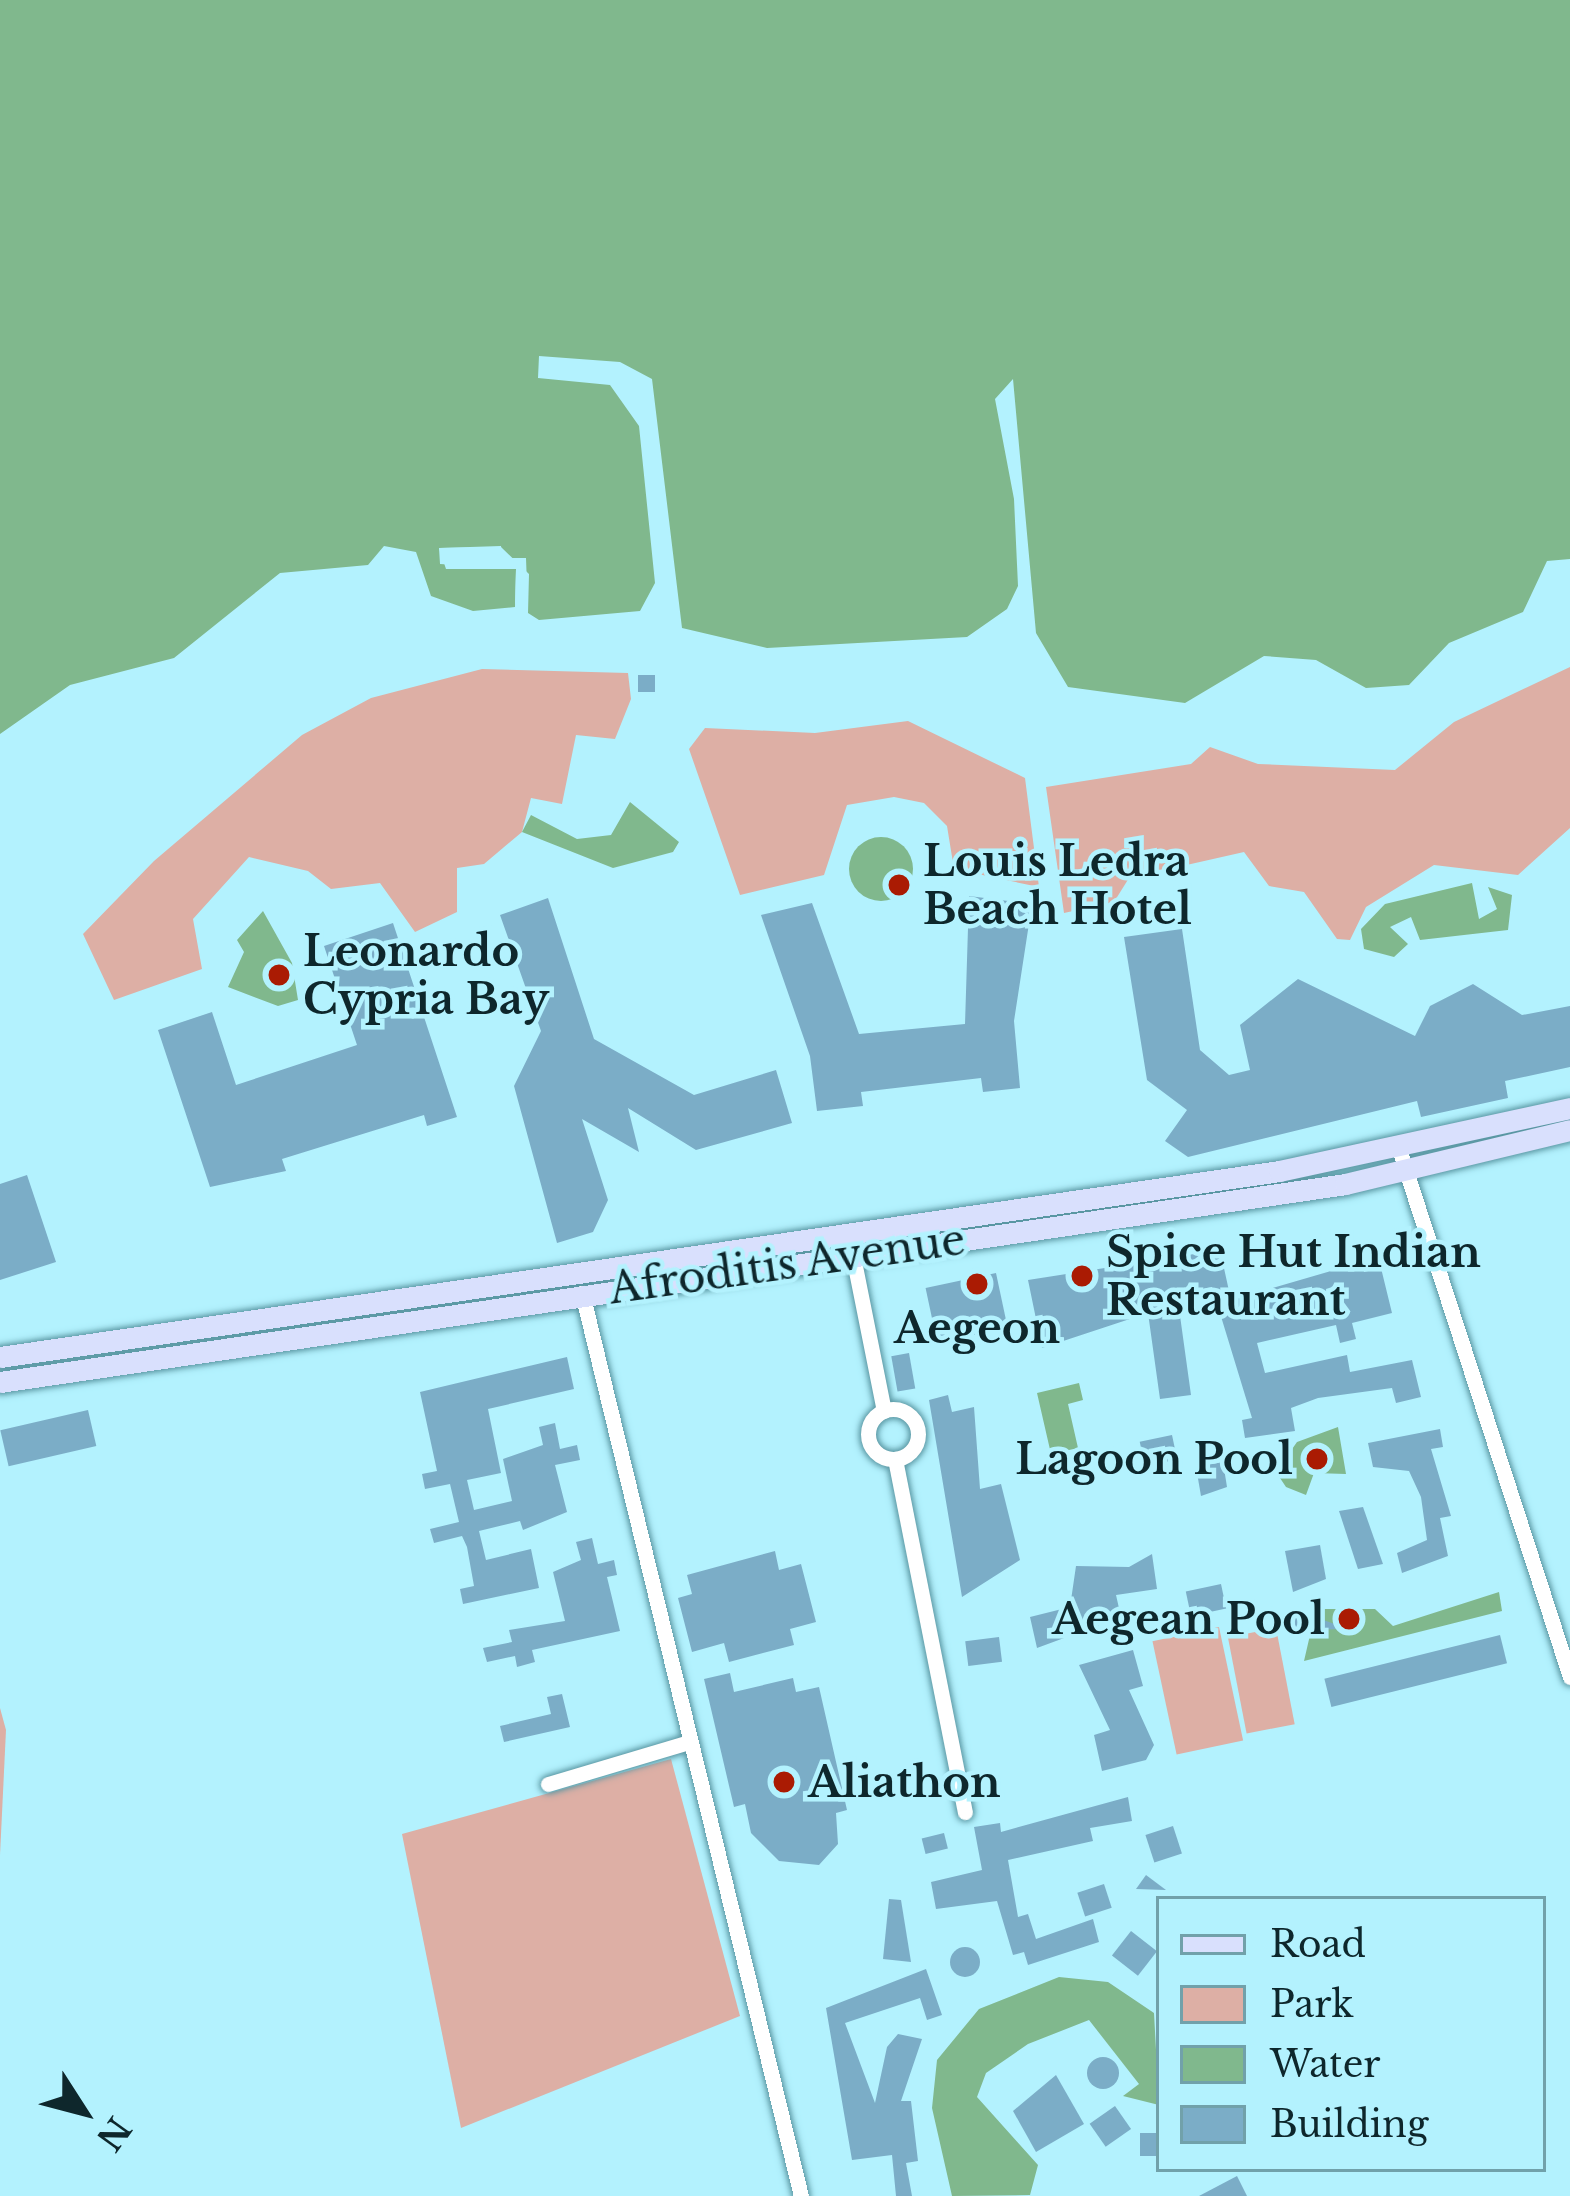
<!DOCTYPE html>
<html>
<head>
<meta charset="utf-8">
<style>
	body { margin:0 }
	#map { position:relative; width:1570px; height:2196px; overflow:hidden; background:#b3f2fe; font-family:"Libre Baskerville",serif }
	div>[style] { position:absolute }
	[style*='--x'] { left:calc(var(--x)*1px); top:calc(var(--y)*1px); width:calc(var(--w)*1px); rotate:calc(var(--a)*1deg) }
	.green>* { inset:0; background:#ddafa5; transform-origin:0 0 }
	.water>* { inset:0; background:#80b88d }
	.round { border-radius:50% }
	.pier>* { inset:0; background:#b3f2fe }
	.building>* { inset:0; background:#7badc7; transform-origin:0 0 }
	.roads { filter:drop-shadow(0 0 3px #5996a2) drop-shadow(0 0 3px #5996a2) }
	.minor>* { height:15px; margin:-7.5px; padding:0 7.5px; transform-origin:7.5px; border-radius:7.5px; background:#fff }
	.minor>.ring { margin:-7.5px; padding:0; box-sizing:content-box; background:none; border:15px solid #fff; border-radius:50% }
	.secondary>* { height:21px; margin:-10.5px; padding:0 10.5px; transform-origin:10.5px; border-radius:10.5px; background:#d9e0fd }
	.dots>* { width:33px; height:33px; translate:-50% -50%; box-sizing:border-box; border:6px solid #b3f2fe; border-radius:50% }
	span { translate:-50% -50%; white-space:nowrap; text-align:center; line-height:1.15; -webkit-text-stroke:9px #b3f2fe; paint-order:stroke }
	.poi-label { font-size:42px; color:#0e272c; font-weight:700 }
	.left { translate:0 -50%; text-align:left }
	.right { translate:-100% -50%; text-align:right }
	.street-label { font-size:42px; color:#0e272c }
	.legend { position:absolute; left:1156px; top:1896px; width:390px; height:276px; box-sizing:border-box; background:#b3f2fe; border:3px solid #71a1aa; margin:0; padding:15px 21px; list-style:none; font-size:36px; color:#0e272c }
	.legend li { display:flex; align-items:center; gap:24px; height:60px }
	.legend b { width:60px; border:3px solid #71a1aa }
	.north { position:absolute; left:24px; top:2052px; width:120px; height:120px; -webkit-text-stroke:9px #b3f2fe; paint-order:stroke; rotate:126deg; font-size:33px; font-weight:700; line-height:48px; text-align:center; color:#0e272c }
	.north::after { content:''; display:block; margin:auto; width:42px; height:54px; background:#0e272c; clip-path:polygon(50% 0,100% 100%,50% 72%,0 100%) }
</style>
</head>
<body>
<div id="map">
	<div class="green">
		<i style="clip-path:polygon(1570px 667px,1570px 828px,1518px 875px,1434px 865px,1366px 907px,1350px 940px,1337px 939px,1304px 892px,1269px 886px,1244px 852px,1129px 878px,1114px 902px,1064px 913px,1046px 787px,1191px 764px,1210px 747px,1258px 764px,1395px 770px,1454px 722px)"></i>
		<i style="clip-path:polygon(482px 669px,628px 673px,631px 699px,615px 739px,576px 735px,562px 804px,531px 798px,522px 832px,484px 864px,457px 868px,457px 912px,415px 932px,380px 883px,331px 889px,308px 871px,249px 857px,193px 919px,202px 969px,114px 1000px,83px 934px,154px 861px,302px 735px,371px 698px)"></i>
		<i style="clip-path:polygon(908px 721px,1025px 778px,1039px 887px,954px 869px,947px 826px,924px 803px,894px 797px,847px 805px,824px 875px,740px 895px,689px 749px,705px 728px,815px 733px)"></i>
		<i style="left:1219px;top:1627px;width:116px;height:68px;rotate:78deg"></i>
		<i style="left:1276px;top:1628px;width:98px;height:49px;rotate:79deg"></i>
		<i style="clip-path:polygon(0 1708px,6px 1730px,0 1855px)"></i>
		<i style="clip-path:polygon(671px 1759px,740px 2016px,461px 2128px,402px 1834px)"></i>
	</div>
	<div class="water">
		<i style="clip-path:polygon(0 0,1570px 0,1570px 559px,1547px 561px,1523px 612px,1449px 643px,1409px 685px,1366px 688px,1316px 660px,1264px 656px,1185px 703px,1068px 687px,1036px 633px,1013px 379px,995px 399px,1014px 499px,1018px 586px,1007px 609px,967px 637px,767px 648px,682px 628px,652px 379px,620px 362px,539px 356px,538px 378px,610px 385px,639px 426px,655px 583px,640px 611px,539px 620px,528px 613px,529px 574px,501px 547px,439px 548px,446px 569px,516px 569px,515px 607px,473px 611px,431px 596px,416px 552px,384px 546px,368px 565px,280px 573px,174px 658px,70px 685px,0 734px)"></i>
		<i style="clip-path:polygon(630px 802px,679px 842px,673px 852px,613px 868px,522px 832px,531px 815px,577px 839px,611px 835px)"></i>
		<i class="round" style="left:849px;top:837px;width:64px;height:64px"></i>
		<i style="clip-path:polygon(1472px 883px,1479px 919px,1497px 909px,1488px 887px,1512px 895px,1508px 930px,1420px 940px,1411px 917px,1390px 927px,1408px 944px,1394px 957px,1364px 949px,1361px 929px,1385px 904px)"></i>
		<i style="clip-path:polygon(263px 911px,292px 963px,298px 1000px,278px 1006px,228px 987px,244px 952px,237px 940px)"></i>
		<i style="clip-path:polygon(1079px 1383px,1083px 1400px,1068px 1404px,1078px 1448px,1051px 1454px,1037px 1393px)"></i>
		<i style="clip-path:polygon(1338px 1427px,1346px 1474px,1314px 1473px,1306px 1495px,1286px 1487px,1276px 1472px,1297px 1442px)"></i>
		<i style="clip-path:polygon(1499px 1592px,1502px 1611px,1304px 1661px,1316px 1609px,1375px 1609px,1393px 1626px)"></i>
		<i style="clip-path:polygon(1059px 1977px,1108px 1982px,1154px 2013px,1159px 2105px,1123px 2096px,1139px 2084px,1089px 2020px,1028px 2044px,986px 2073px,977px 2097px,1038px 2165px,1030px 2195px,952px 2196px,932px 2108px,937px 2060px,979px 2009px)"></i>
	</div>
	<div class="pier">
		<i style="clip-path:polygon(501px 546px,502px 558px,526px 558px,528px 613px,522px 578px,515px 607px,516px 569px,440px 564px,439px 548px)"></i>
	</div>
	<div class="building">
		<i style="left:638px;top:675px;width:17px;height:17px"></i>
		<i style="clip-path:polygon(969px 896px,1032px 904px,1014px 1021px,1020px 1088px,983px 1092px,981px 1078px,861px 1092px,863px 1106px,817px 1111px,810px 1056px,761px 915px,812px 903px,859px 1034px,965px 1024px)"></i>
		<i style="clip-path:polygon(548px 898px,594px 1039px,694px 1095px,776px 1070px,792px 1123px,696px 1150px,628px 1108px,639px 1152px,582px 1119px,608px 1200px,593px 1232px,557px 1243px,514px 1086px,541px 1031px,500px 915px)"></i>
		<i style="clip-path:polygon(393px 923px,457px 1117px,427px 1126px,424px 1115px,282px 1159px,286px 1171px,210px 1187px,158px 1030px,212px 1012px,236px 1085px,357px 1045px,324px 946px)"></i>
		<i style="clip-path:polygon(1182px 929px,1200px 1050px,1229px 1075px,1250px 1070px,1240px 1025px,1298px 979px,1415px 1036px,1430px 1006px,1473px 984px,1522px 1015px,1570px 1006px,1570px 1067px,1505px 1081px,1508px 1098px,1421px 1117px,1417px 1101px,1188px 1157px,1165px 1141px,1187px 1110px,1147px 1080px,1124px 937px)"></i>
		<i style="clip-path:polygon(27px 1175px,56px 1262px,0 1280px,0 1184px)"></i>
		<i style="clip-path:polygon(1220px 1250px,1231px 1300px,1362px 1262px,1364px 1272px,1381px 1268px,1392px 1313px,1352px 1323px,1356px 1339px,1340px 1343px,1336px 1325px,1257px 1343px,1265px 1373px,1347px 1355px,1350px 1372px,1412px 1360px,1421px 1397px,1396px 1403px,1392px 1388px,1318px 1398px,1291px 1408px,1295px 1431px,1245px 1438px,1242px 1420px,1252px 1418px,1212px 1287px,1177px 1294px,1191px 1395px,1160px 1399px,1148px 1313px,1042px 1348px,1028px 1280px)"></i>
		<i style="left:996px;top:1273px;width:56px;height:72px;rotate:78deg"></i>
		<i style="left:909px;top:1353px;width:36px;height:18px;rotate:80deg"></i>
		<i style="clip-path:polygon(567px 1357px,574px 1389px,488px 1409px,501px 1473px,467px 1480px,474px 1510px,512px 1501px,503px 1459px,543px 1445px,539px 1427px,555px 1423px,560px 1449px,577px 1445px,580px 1460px,555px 1465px,567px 1512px,523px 1530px,520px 1521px,479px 1531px,486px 1560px,531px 1549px,539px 1588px,463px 1604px,460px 1589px,474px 1586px,467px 1547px,462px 1536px,434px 1543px,430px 1529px,459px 1522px,450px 1484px,425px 1489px,422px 1474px,437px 1471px,420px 1392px)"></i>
		<i style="clip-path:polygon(948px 1395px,952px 1412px,974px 1407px,980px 1489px,1001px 1484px,1020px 1560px,962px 1597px,929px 1400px)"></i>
		<i style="left:88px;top:1410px;width:37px;height:90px;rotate:77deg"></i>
		<i style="clip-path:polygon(1440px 1429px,1443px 1447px,1431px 1449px,1451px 1516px,1440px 1518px,1448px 1556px,1402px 1573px,1397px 1553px,1427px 1540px,1421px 1497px,1409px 1471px,1373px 1467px,1368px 1443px)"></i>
		<i style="left:1172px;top:1435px;width:25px;height:33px;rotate:78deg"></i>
		<i style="clip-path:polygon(1223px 1462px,1227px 1487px,1201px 1496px,1196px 1467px)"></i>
		<i style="clip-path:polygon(1363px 1507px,1383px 1564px,1358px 1569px,1339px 1511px)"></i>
		<i style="clip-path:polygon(592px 1538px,598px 1564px,614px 1560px,617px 1575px,607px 1577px,620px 1631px,532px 1650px,535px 1662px,517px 1667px,515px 1656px,487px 1662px,483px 1648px,512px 1642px,509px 1630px,565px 1621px,553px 1572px,581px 1560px,576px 1542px)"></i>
		<i style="clip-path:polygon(1320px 1545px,1326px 1579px,1293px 1592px,1285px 1551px)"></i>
		<i style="clip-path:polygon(775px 1551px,779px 1570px,801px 1564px,816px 1622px,790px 1629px,794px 1645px,729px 1662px,724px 1643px,692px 1652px,678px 1598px,692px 1594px,687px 1575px)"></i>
		<i style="clip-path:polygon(1152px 1554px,1157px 1589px,1116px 1595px,1121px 1617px,1037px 1648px,1030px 1617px,1070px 1607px,1076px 1566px,1129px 1567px)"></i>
		<i style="left:1221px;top:1584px;width:25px;height:36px;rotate:78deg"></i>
		<i style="clip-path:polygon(1292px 1609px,1346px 1628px,1346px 1629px,1296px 1630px)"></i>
		<i style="left:1500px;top:1635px;width:29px;height:181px;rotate:76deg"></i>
		<i style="left:999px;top:1637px;width:25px;height:34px;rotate:83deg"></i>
		<i style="clip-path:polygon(1133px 1650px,1143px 1686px,1129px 1690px,1154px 1745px,1146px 1760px,1102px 1771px,1094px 1735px,1110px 1730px,1079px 1665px)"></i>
		<i style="clip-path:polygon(730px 1673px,734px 1692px,793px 1678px,796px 1692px,819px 1687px,847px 1810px,836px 1813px,838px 1844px,819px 1865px,779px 1861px,751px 1833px,745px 1804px,734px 1807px,704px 1679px)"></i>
		<i style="clip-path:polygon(562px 1694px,570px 1727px,504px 1742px,500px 1726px,551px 1714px,547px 1697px)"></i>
		<i style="clip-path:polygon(1128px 1797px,1132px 1821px,1090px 1828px,1093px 1841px,1008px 1860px,1018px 1917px,1028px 1914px,1036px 1939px,1093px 1919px,1099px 1942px,1028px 1965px,1024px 1952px,1013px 1955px,997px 1901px,936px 1909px,931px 1882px,982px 1870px,974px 1827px,1000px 1823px,1001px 1832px)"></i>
		<i style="left:1173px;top:1826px;width:29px;height:29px;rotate:72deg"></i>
		<i style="left:944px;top:1833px;width:16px;height:23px;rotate:76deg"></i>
		<i style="clip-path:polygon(1146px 1875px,1166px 1890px,1136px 1889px)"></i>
		<i style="left:1104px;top:1884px;width:25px;height:28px;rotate:72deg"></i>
		<i style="clip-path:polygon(889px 1899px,901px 1900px,911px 1962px,883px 1959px)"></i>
		<i style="left:1131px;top:1931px;width:33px;height:31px;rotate:38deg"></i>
		<i class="round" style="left:950px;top:1947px;width:30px;height:30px"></i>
		<i style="clip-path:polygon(926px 1969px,942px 2015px,927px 2020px,920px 1998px,845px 2023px,875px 2103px,887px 2047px,898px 2034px,922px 2039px,901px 2101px,911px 2101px,918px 2161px,906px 2163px,912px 2196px,896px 2196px,892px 2155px,852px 2160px,826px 2008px)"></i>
		<i class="round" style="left:1087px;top:2057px;width:32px;height:32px"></i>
		<i style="clip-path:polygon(1056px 2075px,1084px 2124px,1036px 2152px,1013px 2111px)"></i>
		<i style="left:1115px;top:2106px;width:28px;height:31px;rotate:55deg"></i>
		<i style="left:1159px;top:2133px;width:23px;height:19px;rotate:90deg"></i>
		<i style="clip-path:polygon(1237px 2176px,1247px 2196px,1199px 2196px)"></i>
	</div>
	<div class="roads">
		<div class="minor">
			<i style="--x:1400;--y:1152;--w:552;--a:72.06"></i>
			<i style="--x:853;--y:1256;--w:158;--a:78.7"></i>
			<i style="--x:582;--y:1293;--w:929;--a:76.37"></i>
			<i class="ring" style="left:868px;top:1409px;width:35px;height:35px"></i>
			<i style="--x:895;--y:1459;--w:360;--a:78.8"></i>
			<i style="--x:548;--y:1784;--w:147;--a:-16.6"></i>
		</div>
		<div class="secondary">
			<i style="--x:0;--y:1357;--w:1292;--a:-8.27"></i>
			<i style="--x:1279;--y:1171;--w:298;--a:-12.2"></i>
			<i style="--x:0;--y:1382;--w:1359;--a:-8.37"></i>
			<i style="--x:1345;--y:1184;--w:231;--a:-13.5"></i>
		</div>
	</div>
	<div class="dots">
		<i style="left:899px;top:885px;background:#aa1b03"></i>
		<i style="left:279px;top:975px;background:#aa1b03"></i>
		<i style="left:1082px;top:1276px;background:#aa1b03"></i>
		<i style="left:977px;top:1284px;background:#aa1b03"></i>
		<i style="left:1317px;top:1459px;background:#aa1b03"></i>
		<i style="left:1349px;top:1619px;background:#aa1b03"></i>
		<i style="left:784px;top:1782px;background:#aa1b03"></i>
	</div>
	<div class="poi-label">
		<span class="left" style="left:923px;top:885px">Louis Ledra<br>Beach Hotel</span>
		<span class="left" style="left:303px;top:975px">Leonardo<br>Cypria Bay</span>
		<span class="left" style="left:1106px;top:1276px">Spice Hut Indian<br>Restaurant</span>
		<span style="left:977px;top:1328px">Aegeon</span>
		<span class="right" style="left:1293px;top:1459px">Lagoon Pool</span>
		<span class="right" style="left:1325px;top:1619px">Aegean Pool</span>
		<span class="left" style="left:808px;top:1782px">Aliathon</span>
	</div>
	<div class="street-label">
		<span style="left:787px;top:1264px;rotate:-8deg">Afroditis Avenue</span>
	</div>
	<ul class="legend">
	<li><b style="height:15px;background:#d9e0fd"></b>Road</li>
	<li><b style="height:33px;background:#ddafa5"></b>Park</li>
	<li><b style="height:33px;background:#80b88d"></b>Water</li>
	<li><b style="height:33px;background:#7badc7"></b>Building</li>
	</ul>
	<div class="north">N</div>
</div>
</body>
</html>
